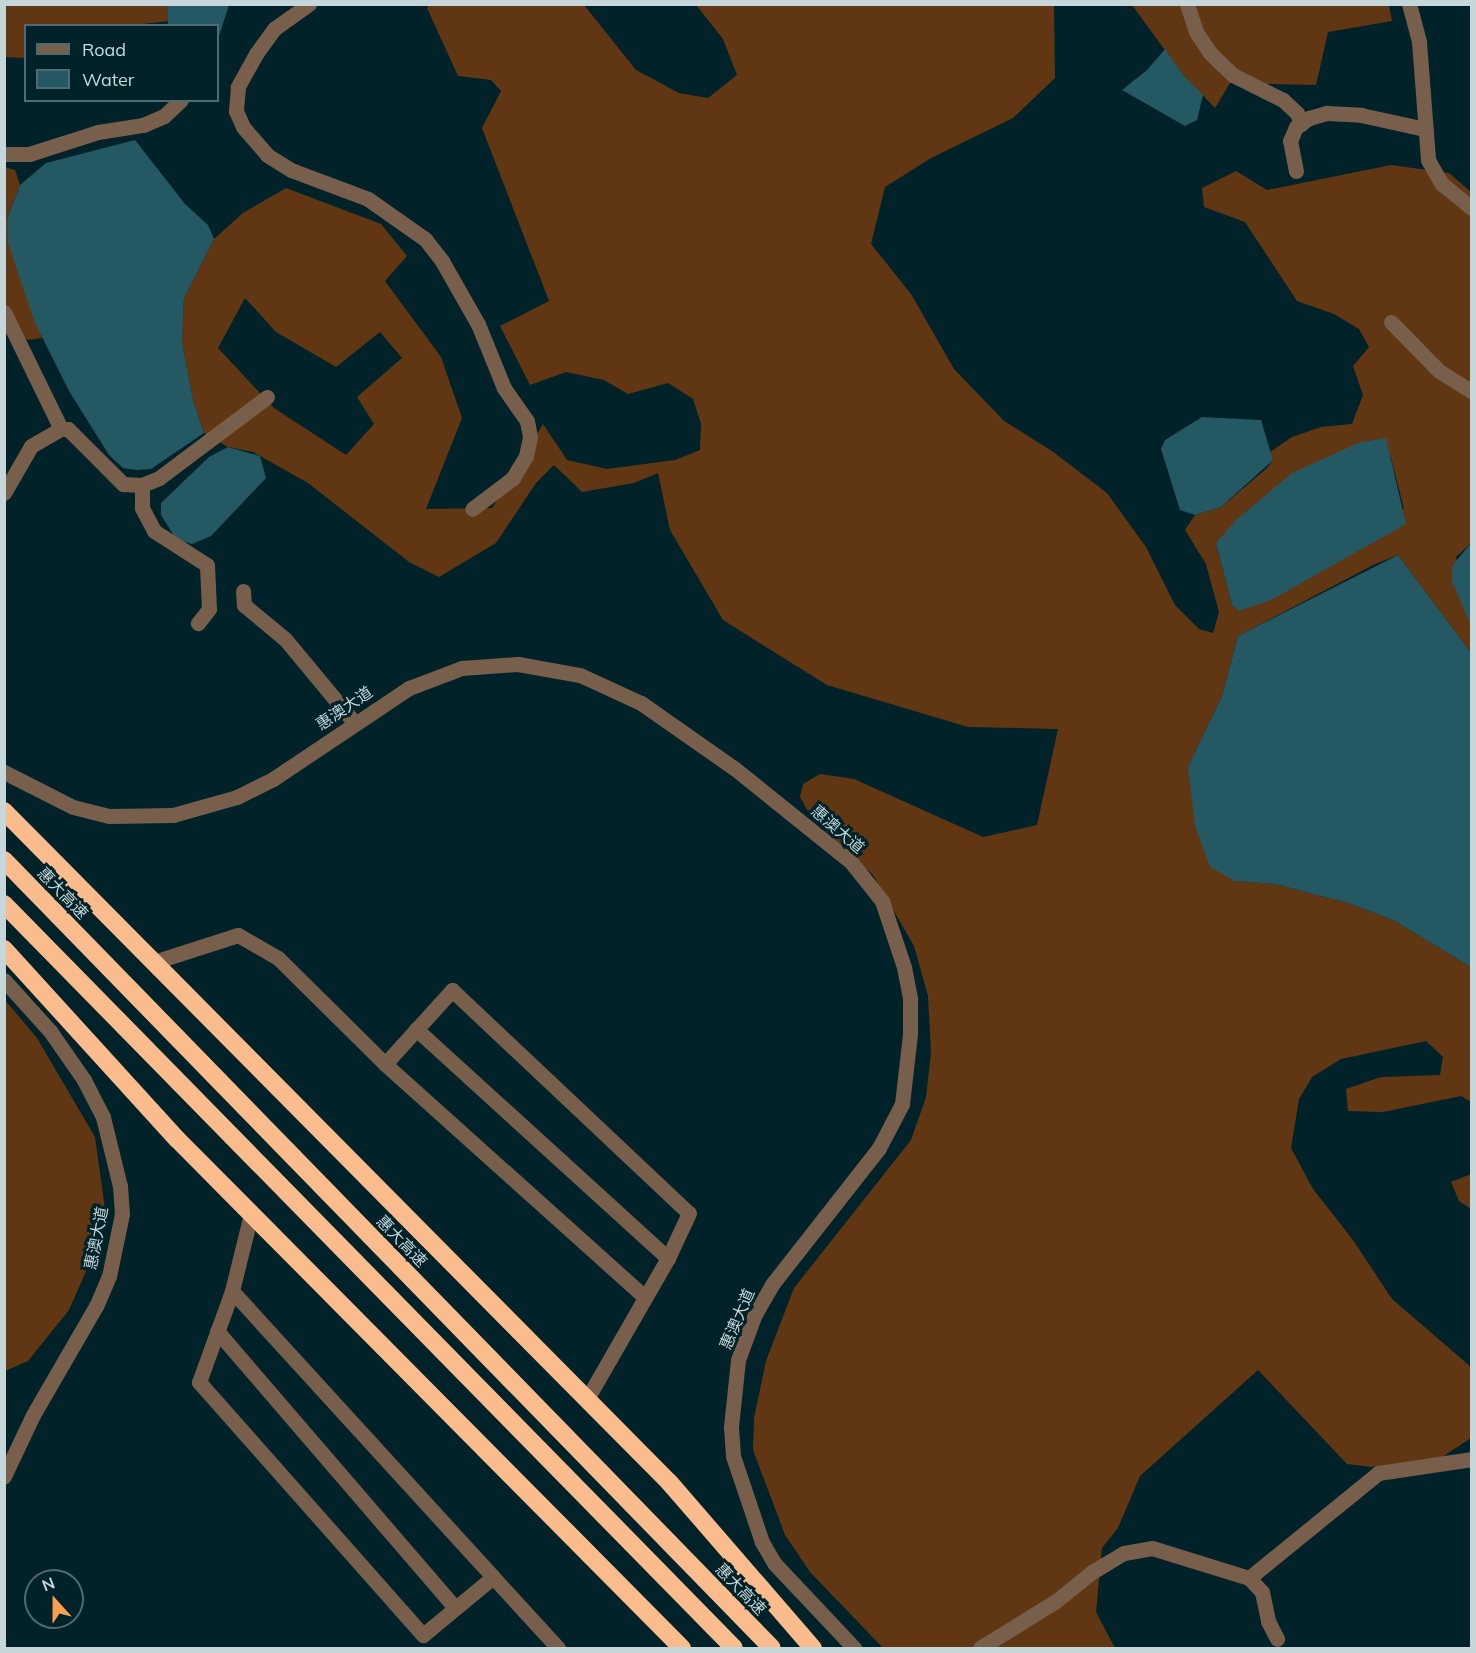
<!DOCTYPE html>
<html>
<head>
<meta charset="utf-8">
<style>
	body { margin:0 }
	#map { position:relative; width:1476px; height:1653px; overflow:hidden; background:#002228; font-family:Mulish,"Noto Sans SC",sans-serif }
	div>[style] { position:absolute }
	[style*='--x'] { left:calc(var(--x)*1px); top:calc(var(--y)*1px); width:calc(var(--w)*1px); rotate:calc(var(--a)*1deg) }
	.forest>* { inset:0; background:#603712 }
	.water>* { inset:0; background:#245862 }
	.minor>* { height:15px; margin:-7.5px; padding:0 7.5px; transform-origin:7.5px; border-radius:7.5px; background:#785f4c }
	.highway>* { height:18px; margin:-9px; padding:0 9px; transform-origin:9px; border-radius:9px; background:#fabc8c }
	span { translate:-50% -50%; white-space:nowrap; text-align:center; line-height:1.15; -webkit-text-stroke:6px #002228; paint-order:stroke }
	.street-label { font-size:16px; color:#c5d7db }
	.frame { position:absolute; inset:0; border:6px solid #c5d7db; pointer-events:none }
	.legend { position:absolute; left:24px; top:24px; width:195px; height:78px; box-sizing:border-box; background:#002228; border:2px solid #4f6a70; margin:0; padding:8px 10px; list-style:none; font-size:18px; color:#c5d7db }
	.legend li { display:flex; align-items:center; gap:12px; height:30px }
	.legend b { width:30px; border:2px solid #4f6a70 }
	.north { position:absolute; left:24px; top:1569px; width:60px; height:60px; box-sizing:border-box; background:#002228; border:2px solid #4f6a70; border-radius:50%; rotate:339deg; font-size:16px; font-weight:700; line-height:24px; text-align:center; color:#c5d7db }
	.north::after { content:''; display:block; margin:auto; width:21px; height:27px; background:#fb9e50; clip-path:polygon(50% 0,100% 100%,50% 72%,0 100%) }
</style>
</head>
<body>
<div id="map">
	<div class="forest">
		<i style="clip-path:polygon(5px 4px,167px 5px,168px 21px,127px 26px,26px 26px,25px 58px,5px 57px)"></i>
		<i style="clip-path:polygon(evenodd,429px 5px,584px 5px,636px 70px,679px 93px,708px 98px,737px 75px,723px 39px,696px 5px,1054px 5px,1055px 78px,1013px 118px,931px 158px,885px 187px,871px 244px,911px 294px,954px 369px,1004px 421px,1052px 451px,1107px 493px,1146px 547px,1175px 605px,1199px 629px,1213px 633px,1219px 612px,1206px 564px,1185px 530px,1195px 515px,1221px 507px,1266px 469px,1273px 460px,1270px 452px,1292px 437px,1321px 427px,1352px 424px,1363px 395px,1353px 366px,1369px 347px,1359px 329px,1334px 314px,1297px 301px,1245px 222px,1204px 207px,1202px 188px,1236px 171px,1267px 190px,1391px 165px,1449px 173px,1471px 192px,1471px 543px,1456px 557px,1471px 625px,1471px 653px,1398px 555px,1375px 564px,1238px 636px,1222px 696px,1188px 767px,1235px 881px,1275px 884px,1348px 903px,1393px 920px,1471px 967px,1471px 1102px,1461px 1096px,1383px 1112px,1348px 1111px,1346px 1089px,1381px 1077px,1440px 1075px,1443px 1057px,1426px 1041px,1341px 1059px,1312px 1077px,1299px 1099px,1291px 1148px,1313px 1189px,1353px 1240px,1392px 1299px,1471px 1367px,1471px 1438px,1442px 1457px,1371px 1467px,1347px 1464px,1258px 1370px,1140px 1476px,1118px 1528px,1102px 1548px,1096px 1612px,1115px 1648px,883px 1648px,810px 1572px,785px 1535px,753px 1450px,754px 1418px,766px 1361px,794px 1288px,911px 1140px,926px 1097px,931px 1053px,928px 996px,914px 946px,873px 875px,811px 817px,800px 797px,803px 784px,820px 774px,854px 779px,983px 837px,1037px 825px,1058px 729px,968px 727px,827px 685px,723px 620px,670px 530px,658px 473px,634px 483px,582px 492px,554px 465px,536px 483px,496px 543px,439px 577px,409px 562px,308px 483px,253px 452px,228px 447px,204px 433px,193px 400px,182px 342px,184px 298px,214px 239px,243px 213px,286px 188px,381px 224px,407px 256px,385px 281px,441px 357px,462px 418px,426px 509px,492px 508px,543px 424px,567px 460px,607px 469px,675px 460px,700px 450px,701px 424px,693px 399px,668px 383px,628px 394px,604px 380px,566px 372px,530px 385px,500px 326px,549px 301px,482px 128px,501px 91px,491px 80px,458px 76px,427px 8px,429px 5px,245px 298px,276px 332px,336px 367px,380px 332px,402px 358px,357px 397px,374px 424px,346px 455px,274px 408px,218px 348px,245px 298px,429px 5px,1358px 443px,1390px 454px,1404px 509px,1232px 605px,1216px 543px,1358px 443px)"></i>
		<i style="clip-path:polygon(1132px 5px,1389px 5px,1392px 21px,1328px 32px,1316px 85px,1230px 83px,1215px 108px,1183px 75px)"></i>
		<i style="clip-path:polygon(5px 167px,15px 170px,20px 185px,7px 219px,42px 338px,28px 340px,5px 323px)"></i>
		<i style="clip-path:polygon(5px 1000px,37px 1038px,95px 1137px,107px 1223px,69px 1310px,28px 1361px,5px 1371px)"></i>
		<i style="clip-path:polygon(1471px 1174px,1471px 1209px,1459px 1201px,1451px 1182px)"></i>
	</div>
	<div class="water">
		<i style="clip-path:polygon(167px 5px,167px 4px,229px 5px,218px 39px,218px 26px,168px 25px)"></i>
		<i style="clip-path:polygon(1165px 49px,1183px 75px,1203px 95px,1197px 120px,1185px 126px,1122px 90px,1147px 70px)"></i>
		<i style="clip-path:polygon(135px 140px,185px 204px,208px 225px,214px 239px,184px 298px,182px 342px,193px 400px,204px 433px,151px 469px,137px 470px,123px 468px,109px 455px,69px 391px,35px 323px,8px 243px,7px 219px,20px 185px,46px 163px)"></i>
		<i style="clip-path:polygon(1202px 417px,1261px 420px,1273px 460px,1221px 507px,1195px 515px,1180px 510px,1161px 449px,1165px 440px)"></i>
		<i style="clip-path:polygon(1386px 438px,1406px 524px,1271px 600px,1239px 611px,1232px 605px,1216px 543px,1236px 520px,1292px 473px,1358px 443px)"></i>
		<i style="clip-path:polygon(228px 447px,260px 456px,266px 478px,211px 536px,192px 544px,176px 539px,161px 515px,161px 503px,209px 457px)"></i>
		<i style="clip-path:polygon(1471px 543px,1471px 625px,1452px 582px,1452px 566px)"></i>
		<i style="clip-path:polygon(1398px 555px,1471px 653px,1471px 967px,1393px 920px,1348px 903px,1275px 884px,1235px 881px,1210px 867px,1195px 826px,1188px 767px,1222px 696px,1238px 636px)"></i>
	</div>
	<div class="minor">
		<i style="--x:309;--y:4;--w:43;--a:144.5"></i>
		<i style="--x:274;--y:29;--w:31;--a:126"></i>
		<i style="--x:256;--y:54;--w:38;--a:119"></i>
		<i style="--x:238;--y:87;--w:24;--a:95"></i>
		<i style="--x:236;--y:111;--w:17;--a:66"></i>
		<i style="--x:243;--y:127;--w:37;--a:49"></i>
		<i style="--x:267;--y:155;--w:28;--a:32"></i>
		<i style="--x:291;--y:170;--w:82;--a:20.6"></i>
		<i style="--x:368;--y:199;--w:70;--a:35.1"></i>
		<i style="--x:425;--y:239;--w:28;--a:52"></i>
		<i style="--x:442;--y:261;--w:73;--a:60.3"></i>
		<i style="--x:478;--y:324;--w:69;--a:67.9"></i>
		<i style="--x:504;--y:388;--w:40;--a:55.1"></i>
		<i style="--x:527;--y:421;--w:16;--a:79"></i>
		<i style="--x:530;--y:437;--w:19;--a:102"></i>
		<i style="--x:526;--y:456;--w:26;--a:121"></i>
		<i style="--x:513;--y:478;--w:51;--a:142.9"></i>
		<i style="--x:1187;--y:4;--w:29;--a:72"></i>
		<i style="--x:1196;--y:32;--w:25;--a:56"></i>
		<i style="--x:1210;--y:53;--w:32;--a:44"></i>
		<i style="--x:1233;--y:75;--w:56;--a:26.6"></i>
		<i style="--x:1283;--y:100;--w:19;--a:43"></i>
		<i style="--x:1297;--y:113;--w:12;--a:70"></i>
		<i style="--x:1409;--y:4;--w:39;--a:75"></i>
		<i style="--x:1419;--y:42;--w:118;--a:85.6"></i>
		<i style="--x:1428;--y:160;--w:28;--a:60"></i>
		<i style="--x:1442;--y:184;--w:38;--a:39"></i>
		<i style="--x:4;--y:154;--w:25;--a:0"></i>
		<i style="--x:29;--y:154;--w:72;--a:-17.7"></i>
		<i style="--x:98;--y:132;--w:46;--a:-8.8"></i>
		<i style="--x:143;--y:125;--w:23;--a:-23"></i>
		<i style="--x:164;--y:116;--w:23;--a:-43"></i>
		<i style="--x:1296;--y:171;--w:31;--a:-101"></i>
		<i style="--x:1290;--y:141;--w:15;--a:-67"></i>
		<i style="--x:1296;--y:127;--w:16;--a:-35"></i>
		<i style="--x:1309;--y:118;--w:19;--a:-16"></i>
		<i style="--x:1327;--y:113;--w:34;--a:3"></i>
		<i style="--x:1361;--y:115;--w:66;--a:12.3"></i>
		<i style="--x:4;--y:312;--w:130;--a:64"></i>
		<i style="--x:1391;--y:322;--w:69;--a:45.6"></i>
		<i style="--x:1439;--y:371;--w:39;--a:32"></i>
		<i style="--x:142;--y:485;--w:23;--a:90"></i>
		<i style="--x:142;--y:508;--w:26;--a:62"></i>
		<i style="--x:154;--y:531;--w:63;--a:32.7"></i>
		<i style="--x:207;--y:565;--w:44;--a:87.4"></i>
		<i style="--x:209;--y:609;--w:18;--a:128"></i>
		<i style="--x:4;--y:493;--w:54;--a:-60.1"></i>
		<i style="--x:31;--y:446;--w:34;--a:-30"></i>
		<i style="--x:61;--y:429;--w:7;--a:0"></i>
		<i style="--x:68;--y:429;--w:78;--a:45"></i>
		<i style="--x:123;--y:484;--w:19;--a:3"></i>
		<i style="--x:142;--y:485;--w:18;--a:-22"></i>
		<i style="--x:159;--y:478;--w:135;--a:-36.9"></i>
		<i style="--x:243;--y:591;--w:14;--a:86"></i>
		<i style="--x:244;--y:605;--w:53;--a:39.7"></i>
		<i style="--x:285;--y:639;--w:108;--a:50.3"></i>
		<i style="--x:4;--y:772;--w:77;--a:26.9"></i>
		<i style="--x:73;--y:807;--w:37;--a:14"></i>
		<i style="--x:109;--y:816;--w:64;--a:-0.9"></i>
		<i style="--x:173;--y:815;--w:66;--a:-15.7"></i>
		<i style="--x:237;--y:797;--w:40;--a:-26.6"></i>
		<i style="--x:273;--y:779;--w:164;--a:-33.8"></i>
		<i style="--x:409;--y:688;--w:57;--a:-20.7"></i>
		<i style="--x:462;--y:668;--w:56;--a:-4.1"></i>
		<i style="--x:518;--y:664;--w:63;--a:10.1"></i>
		<i style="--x:580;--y:675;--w:67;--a:24.7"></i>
		<i style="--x:641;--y:703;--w:113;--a:35"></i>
		<i style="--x:734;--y:768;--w:150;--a:38.8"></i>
		<i style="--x:851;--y:862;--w:50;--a:51.5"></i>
		<i style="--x:882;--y:901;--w:70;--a:71.6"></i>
		<i style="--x:904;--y:967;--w:33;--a:79"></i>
		<i style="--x:910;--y:999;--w:35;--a:90"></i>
		<i style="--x:910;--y:1034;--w:70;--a:96.5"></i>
		<i style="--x:902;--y:1104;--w:50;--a:117.6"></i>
		<i style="--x:879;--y:1148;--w:172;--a:128.1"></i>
		<i style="--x:773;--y:1283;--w:36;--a:120"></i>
		<i style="--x:755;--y:1314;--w:49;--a:110.3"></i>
		<i style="--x:738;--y:1360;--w:67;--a:96"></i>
		<i style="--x:731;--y:1427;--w:29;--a:86"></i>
		<i style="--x:733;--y:1456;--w:91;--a:71.4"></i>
		<i style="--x:762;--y:1542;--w:24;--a:60"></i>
		<i style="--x:774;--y:1563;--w:117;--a:46.7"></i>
		<i style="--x:157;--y:961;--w:85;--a:-17.8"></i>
		<i style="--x:238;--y:935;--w:46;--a:29.9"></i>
		<i style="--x:278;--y:958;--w:151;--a:44.7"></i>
		<i style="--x:385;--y:1064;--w:100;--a:-47.8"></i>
		<i style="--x:452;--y:990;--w:325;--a:43.3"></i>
		<i style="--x:689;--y:1213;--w:50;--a:115"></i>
		<i style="--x:668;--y:1258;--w:163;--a:119.9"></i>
		<i style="--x:4;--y:980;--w:69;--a:48"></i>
		<i style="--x:50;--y:1031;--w:60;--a:55.2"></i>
		<i style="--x:84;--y:1080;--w:42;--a:62.8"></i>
		<i style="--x:103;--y:1117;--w:71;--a:76.2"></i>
		<i style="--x:120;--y:1186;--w:28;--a:86"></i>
		<i style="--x:122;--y:1214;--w:63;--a:101.8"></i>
		<i style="--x:109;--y:1276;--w:33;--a:113"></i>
		<i style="--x:96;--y:1306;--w:126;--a:120"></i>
		<i style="--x:33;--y:1415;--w:68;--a:115.4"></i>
		<i style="--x:416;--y:1029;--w:341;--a:42.3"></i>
		<i style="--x:385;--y:1064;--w:349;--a:41.9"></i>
		<i style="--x:251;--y:1214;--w:79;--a:103.9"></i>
		<i style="--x:232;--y:1291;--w:97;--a:109.9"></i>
		<i style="--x:199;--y:1382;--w:338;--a:48.5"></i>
		<i style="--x:423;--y:1635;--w:91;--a:-39.6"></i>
		<i style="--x:493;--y:1577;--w:96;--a:47.5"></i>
		<i style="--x:232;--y:1291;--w:387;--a:47.6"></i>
		<i style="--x:217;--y:1331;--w:365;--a:49.3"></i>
		<i style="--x:1249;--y:1578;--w:166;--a:-39.1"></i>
		<i style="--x:1378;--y:1473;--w:95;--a:-8.5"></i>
		<i style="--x:980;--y:1648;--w:89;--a:-31.7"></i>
		<i style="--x:1056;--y:1601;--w:46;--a:-38.9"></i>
		<i style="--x:1092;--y:1572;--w:37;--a:-31"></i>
		<i style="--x:1124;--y:1553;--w:28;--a:-10"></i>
		<i style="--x:1152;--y:1548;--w:102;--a:17.2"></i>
		<i style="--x:1249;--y:1578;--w:19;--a:47"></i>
		<i style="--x:1262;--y:1592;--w:30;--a:78"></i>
		<i style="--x:1268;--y:1621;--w:20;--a:63"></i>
	</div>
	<div class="highway">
		<i style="--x:4;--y:811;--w:945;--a:45.26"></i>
		<i style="--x:669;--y:1482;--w:220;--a:49.1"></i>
		<i style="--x:4;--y:860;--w:1100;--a:45.74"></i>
		<i style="--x:4;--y:904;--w:1042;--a:45.54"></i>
		<i style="--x:4;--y:949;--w:257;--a:47.7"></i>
		<i style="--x:177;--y:1139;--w:717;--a:45.23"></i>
	</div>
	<div class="street-label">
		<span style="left:344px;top:708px;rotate:-34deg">惠澳大道</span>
		<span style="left:838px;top:829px;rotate:41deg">惠澳大道</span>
		<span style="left:63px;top:893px;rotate:46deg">惠大高速</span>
		<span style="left:96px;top:1238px;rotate:-79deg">惠澳大道</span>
		<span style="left:402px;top:1241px;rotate:46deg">惠大高速</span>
		<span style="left:737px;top:1319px;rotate:-67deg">惠澳大道</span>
		<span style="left:741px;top:1589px;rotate:46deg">惠大高速</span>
	</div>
	<div class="frame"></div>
	<ul class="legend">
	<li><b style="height:8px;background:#785f4c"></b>Road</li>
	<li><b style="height:16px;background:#245862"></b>Water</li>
	</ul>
	<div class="north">N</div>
</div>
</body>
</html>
